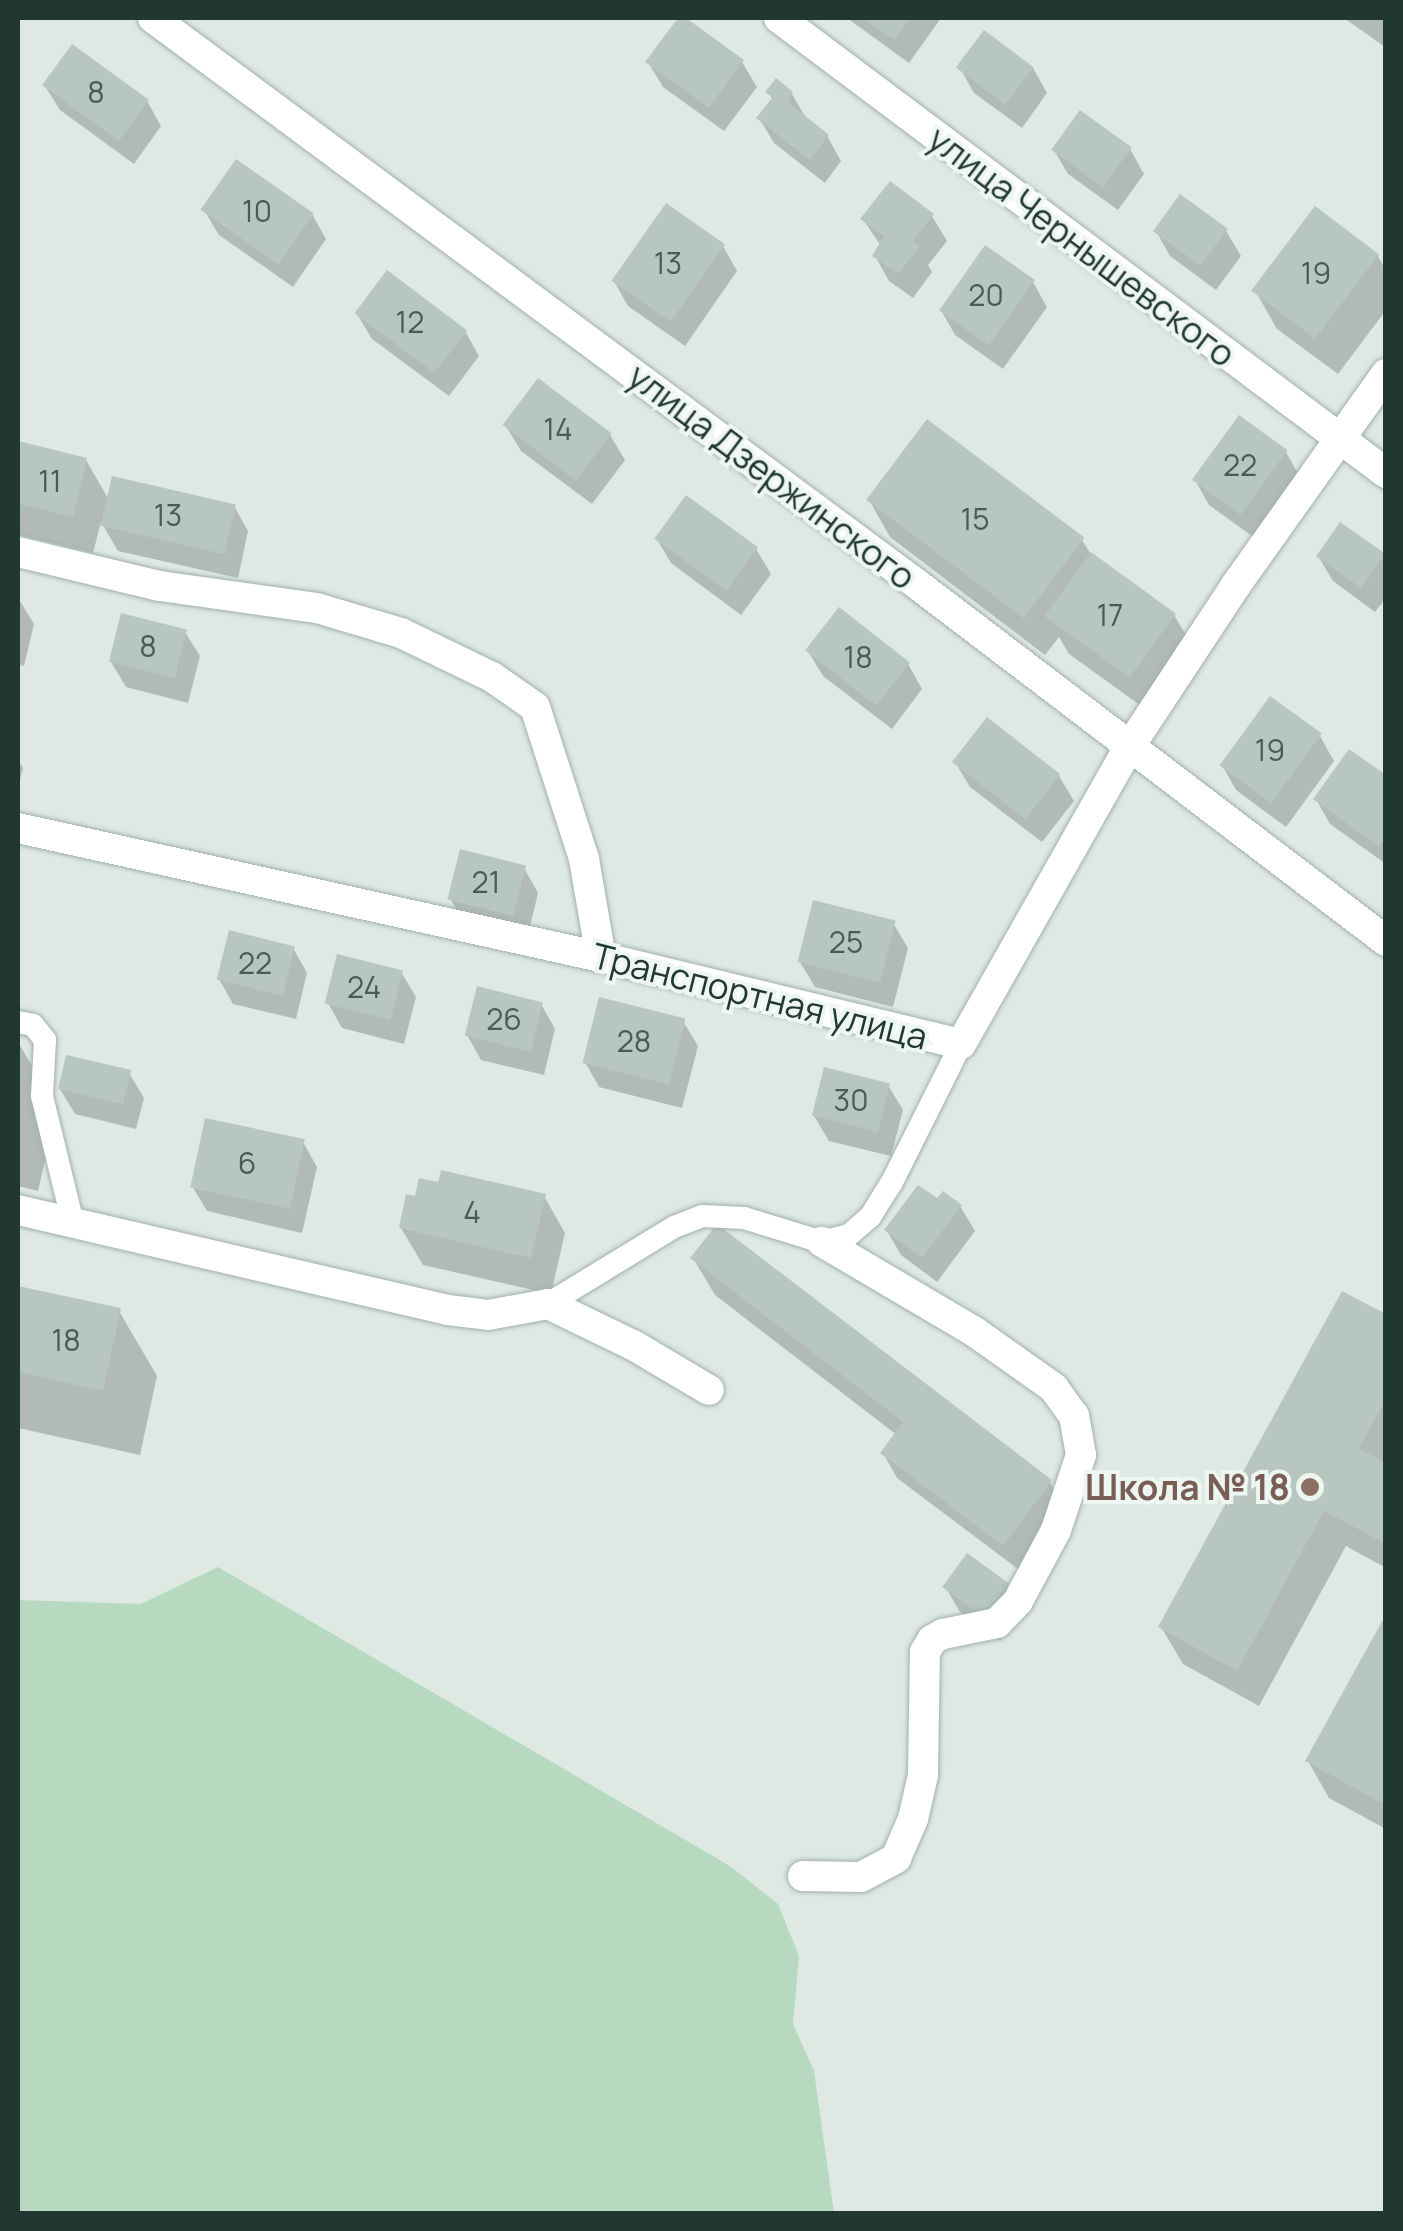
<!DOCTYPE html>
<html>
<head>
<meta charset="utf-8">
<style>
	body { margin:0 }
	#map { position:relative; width:1403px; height:2231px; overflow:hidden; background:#dee9e4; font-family:Manrope,sans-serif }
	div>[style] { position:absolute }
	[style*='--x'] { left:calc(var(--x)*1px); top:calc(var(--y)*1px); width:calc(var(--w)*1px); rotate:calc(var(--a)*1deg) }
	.green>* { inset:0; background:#b7d9bf }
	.shadow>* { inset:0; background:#0003 }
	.building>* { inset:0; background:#b7c6bf; transform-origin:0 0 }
	.roads { filter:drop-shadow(0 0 2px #a1b0ab) drop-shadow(0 0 2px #a1b0ab) }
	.service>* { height:22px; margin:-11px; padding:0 11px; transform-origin:11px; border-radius:11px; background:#fff }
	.minor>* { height:30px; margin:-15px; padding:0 15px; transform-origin:15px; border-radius:15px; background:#fff }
	.dots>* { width:28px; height:28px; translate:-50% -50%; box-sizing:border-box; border:5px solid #eef6f2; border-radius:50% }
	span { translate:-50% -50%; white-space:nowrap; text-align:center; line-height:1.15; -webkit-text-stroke:8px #eef6f2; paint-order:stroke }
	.number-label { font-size:30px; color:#465c54 }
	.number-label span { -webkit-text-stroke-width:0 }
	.street-label { font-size:35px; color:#203831 }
	.education-label { font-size:35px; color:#785e54; font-weight:700 }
	.right { translate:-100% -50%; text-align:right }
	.frame { position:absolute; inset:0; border:20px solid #203831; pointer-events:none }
</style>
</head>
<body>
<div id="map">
	<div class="green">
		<i style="clip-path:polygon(218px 1567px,730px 1866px,778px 1904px,799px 1956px,793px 2024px,814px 2071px,834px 2213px,18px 2213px,18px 1600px,141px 1604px)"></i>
	</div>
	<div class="shadow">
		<i style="clip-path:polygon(681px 18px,742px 62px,757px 87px,724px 131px,663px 87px,648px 62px)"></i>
		<i style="clip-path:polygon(847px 18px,941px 18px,909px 63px)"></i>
		<i style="clip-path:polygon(1344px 18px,1386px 18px,1386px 47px,1385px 47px)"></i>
		<i style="clip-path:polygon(960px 68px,1033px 68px,1047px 93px,1022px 128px,974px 93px)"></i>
		<i style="clip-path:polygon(45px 86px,147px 101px,161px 126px,134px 164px,60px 110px)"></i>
		<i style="clip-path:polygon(768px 92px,792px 94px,807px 120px,827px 136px,841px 161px,825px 183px,774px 143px,759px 118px,773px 100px)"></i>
		<i style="clip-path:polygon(1130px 149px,1144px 174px,1118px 210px,1068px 174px,1054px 150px)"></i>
		<i style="clip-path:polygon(204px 210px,312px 214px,326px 239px,293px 287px,219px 235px)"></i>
		<i style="clip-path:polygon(932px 216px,947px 241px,928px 265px,932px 272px,913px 298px,889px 281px,875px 256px,881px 246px,863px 219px)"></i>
		<i style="clip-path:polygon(1156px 231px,1226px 231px,1241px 256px,1216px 290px,1170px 256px)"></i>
		<i style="clip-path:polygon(723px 246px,737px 271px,685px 346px,628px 306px,614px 281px)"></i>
		<i style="clip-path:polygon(1377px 255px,1386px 270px,1386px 310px,1338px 374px,1277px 329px,1256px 292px)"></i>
		<i style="clip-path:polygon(1033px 282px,1047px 307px,1003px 369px,955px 335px,941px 310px)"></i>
		<i style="clip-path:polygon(357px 314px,465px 331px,479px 356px,449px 396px,372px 339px)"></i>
		<i style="clip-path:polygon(506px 426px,610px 435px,625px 460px,592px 504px,521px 451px)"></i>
		<i style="clip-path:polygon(18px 444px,86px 460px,109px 500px,234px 506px,248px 531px,238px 578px,118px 551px,101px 522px,93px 553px,18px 535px)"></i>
		<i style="clip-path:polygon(1286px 452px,1300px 477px,1256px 539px,1209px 505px,1195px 480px)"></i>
		<i style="clip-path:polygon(869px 500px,1082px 540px,1092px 556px,1174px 615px,1196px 652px,1151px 713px,1069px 654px,1059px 637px,1045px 655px,890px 537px)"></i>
		<i style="clip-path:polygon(657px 539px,756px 549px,771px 574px,741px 615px,671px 563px)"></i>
		<i style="clip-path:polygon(1318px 556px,1383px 556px,1386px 598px,1375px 612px,1333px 581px)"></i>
		<i style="clip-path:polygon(18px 598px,34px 624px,24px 666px,18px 665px)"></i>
		<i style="clip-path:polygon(185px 632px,200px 656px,188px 703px,126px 687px,111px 662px)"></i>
		<i style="clip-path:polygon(808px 651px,908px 664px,922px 689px,892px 729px,823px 676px)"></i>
		<i style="clip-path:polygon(1320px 736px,1334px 761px,1286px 827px,1236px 790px,1222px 765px)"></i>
		<i style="clip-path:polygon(18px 759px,23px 768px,18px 789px)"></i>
		<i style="clip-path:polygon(955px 762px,1059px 776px,1074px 801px,1042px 842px,970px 787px)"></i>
		<i style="clip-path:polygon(1386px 778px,1386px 864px,1330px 824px,1316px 799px)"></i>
		<i style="clip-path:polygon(524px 868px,538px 893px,527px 939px,464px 923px,450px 898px)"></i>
		<i style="clip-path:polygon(893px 923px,908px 948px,893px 1007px,815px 987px,800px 962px)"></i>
		<i style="clip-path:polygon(293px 948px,307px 973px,296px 1019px,233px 1004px,219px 979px)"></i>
		<i style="clip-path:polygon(401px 972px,416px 997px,404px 1044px,342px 1028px,328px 1003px)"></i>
		<i style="clip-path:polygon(541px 1004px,555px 1029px,544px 1075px,481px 1060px,467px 1035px)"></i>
		<i style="clip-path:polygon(683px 1021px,698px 1046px,682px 1108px,599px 1087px,585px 1062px)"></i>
		<i style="clip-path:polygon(18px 1042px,57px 1108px,38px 1191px,18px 1186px)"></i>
		<i style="clip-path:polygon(129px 1073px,144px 1098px,136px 1129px,75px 1114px,60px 1089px)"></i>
		<i style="clip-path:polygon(888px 1085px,903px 1110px,891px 1156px,829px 1141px,814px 1116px)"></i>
		<i style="clip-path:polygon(303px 1142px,317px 1167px,302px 1233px,207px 1211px,192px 1186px)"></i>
		<i style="clip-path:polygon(544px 1196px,565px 1233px,551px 1294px,423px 1265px,401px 1228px)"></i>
		<i style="clip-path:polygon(938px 1202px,960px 1206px,975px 1231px,937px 1282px,901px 1255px,887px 1231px)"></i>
		<i style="clip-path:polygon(693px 1258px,1050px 1482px,1065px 1507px,1018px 1569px,897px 1478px,883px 1453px,897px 1435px,715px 1295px)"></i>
		<i style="clip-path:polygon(18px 1289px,119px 1311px,157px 1376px,140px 1455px,18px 1428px)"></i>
		<i style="clip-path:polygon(1386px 1317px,1386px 1568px,1346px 1546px,1259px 1706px,1183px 1664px,1161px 1627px)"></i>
		<i style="clip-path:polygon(1007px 1585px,1022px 1610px,1000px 1641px,960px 1612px,946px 1588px)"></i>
		<i style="clip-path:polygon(1386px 1619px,1386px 1829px,1329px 1798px,1308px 1761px)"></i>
	</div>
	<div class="building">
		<i style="clip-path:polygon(678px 18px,686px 18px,744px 60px,709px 108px,645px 62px)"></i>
		<i style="clip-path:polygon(863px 18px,910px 18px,894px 40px)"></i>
		<i style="left:984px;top:30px;width:62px;height:47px;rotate:37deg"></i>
		<i style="left:72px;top:44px;width:95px;height:51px;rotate:36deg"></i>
		<i style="clip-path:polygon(776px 78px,793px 92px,788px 102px,829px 135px,810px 160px,756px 118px,773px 97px,765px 92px)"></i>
		<i style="left:1080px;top:110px;width:64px;height:49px;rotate:36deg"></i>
		<i style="left:236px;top:159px;width:95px;height:62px;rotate:35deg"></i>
		<i style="clip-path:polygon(890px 181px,934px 214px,913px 241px,920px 246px,898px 274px,872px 256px,884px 236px,860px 219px)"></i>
		<i style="left:1180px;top:194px;width:59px;height:46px;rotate:36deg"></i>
		<i style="left:666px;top:203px;width:72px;height:95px;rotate:35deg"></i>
		<i style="left:1315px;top:206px;width:80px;height:106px;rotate:37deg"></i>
		<i style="left:985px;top:245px;width:61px;height:80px;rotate:35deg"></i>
		<i style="left:387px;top:270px;width:100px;height:54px;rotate:37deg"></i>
		<i style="left:538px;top:378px;width:92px;height:59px;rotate:37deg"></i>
		<i style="left:1239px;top:415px;width:60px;height:80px;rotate:36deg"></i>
		<i style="left:927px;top:419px;width:197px;height:101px;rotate:37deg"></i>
		<i style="clip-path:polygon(18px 441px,87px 458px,73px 517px,18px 504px)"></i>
		<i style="left:112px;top:476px;width:127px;height:51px;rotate:13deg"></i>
		<i style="left:686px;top:495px;width:89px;height:54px;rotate:36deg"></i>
		<i style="left:1340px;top:522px;width:55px;height:42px;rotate:35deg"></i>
		<i style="left:1091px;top:552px;width:105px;height:79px;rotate:36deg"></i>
		<i style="left:839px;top:607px;width:90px;height:55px;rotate:38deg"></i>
		<i style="left:121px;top:613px;width:68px;height:50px;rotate:14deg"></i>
		<i style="left:1270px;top:696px;width:64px;height:86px;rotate:36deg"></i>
		<i style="left:987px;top:717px;width:93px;height:57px;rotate:38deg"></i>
		<i style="clip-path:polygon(1349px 749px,1386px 775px,1386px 838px,1379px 847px,1313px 799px)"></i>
		<i style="left:460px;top:849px;width:68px;height:52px;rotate:14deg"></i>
		<i style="left:813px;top:900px;width:85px;height:64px;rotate:14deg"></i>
		<i style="left:229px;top:930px;width:68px;height:51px;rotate:14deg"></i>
		<i style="left:337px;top:954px;width:68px;height:51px;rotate:14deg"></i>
		<i style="left:477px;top:986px;width:68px;height:51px;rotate:14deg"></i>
		<i style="left:599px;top:997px;width:89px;height:68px;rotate:14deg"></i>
		<i style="left:66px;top:1055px;width:67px;height:35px;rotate:13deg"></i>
		<i style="left:824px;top:1067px;width:68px;height:50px;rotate:14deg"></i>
		<i style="left:205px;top:1118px;width:102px;height:71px;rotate:12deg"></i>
		<i style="clip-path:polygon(441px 1170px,546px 1194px,531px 1258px,399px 1228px,406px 1194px,415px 1196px,419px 1178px,438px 1182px)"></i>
		<i style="clip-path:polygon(918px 1185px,937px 1198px,943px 1191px,962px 1205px,922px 1258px,884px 1230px)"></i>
		<i style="clip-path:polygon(717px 1224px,1052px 1480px,1003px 1546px,880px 1453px,903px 1422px,690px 1258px)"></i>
		<i style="clip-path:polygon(18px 1286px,121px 1308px,103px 1391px,18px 1372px)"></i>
		<i style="clip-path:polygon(1342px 1291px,1386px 1314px,1386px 1399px,1359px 1448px,1386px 1463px,1386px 1544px,1324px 1511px,1237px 1671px,1158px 1627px)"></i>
		<i style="left:967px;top:1553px;width:52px;height:42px;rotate:36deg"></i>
		<i style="clip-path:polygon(1386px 1614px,1386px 1805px,1305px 1761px)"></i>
	</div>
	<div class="roads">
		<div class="service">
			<i style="--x:18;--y:1022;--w:15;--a:11"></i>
			<i style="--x:33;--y:1025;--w:19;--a:51"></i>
			<i style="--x:45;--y:1040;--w:56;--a:93.1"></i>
			<i style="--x:42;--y:1096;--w:131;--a:76.3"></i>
			<i style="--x:548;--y:1304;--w:148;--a:-31.4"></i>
			<i style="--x:674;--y:1227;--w:31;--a:-21"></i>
			<i style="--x:703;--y:1216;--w:41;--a:2.8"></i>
			<i style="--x:744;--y:1218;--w:82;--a:17.1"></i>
			<i style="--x:822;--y:1242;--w:28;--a:-15"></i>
			<i style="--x:849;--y:1235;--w:28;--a:-41"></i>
			<i style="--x:870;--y:1217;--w:39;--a:-58"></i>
			<i style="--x:891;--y:1184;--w:157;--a:-63.4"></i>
		</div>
		<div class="minor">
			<i style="--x:153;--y:18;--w:952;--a:36.54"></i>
			<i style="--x:918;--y:585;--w:588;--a:37.26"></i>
			<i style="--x:779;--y:18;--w:759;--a:36.85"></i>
			<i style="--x:18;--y:552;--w:146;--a:13.5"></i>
			<i style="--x:160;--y:586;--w:159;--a:8"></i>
			<i style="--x:317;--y:608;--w:88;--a:16.6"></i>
			<i style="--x:401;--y:633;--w:101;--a:25.8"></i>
			<i style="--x:492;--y:677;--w:52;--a:34.9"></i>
			<i style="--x:535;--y:707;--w:160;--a:72.1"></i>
			<i style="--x:584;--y:859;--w:99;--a:80.2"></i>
			<i style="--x:18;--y:828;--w:597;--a:12.48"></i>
			<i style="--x:601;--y:957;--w:370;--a:13.6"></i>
			<i style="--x:961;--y:1044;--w:339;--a:-60.5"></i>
			<i style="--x:1128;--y:749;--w:196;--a:-56.6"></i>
			<i style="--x:1236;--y:585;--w:259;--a:-54.6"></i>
			<i style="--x:18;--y:1210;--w:441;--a:13.1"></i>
			<i style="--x:448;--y:1310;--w:40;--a:7.1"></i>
			<i style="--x:488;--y:1315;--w:61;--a:-10.4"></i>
			<i style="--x:548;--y:1304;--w:94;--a:25.8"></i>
			<i style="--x:633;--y:1345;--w:88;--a:30.6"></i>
			<i style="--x:803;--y:1876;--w:58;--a:1"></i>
			<i style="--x:861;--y:1877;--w:40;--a:-28"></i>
			<i style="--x:896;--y:1858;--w:43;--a:-66.4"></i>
			<i style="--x:913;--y:1819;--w:45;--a:-77.2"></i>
			<i style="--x:923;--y:1775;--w:123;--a:-89.1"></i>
			<i style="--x:925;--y:1652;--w:14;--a:-60"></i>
			<i style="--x:932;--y:1640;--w:13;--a:-29"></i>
			<i style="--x:943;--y:1634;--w:55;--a:-11.5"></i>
			<i style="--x:997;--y:1623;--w:30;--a:-46"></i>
			<i style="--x:1018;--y:1601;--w:81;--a:-61.8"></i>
			<i style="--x:1056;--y:1530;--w:79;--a:-71.6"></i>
			<i style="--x:1081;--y:1455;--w:40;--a:-100"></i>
			<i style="--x:1074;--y:1416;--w:34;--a:-126"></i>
			<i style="--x:1054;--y:1388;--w:97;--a:-144.7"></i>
			<i style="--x:975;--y:1332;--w:178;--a:-149.5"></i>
		</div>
	</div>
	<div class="dots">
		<i style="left:1310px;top:1487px;background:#8d6e63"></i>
	</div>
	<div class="number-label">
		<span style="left:96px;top:92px">8</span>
		<span style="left:257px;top:211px">10</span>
		<span style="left:668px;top:263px">13</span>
		<span style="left:1316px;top:273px">19</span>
		<span style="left:986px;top:295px">20</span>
		<span style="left:410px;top:322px">12</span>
		<span style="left:558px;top:429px">14</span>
		<span style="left:1240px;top:465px">22</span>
		<span style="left:50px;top:481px">11</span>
		<span style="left:168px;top:515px">13</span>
		<span style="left:975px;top:519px">15</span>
		<span style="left:1110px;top:615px">17</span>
		<span style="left:148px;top:646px">8</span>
		<span style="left:858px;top:657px">18</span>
		<span style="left:1270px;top:750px">19</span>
		<span style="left:486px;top:882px">21</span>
		<span style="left:846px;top:942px">25</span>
		<span style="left:255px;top:963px">22</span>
		<span style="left:364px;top:987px">24</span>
		<span style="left:504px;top:1019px">26</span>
		<span style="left:634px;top:1041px">28</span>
		<span style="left:851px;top:1100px">30</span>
		<span style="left:247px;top:1163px">6</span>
		<span style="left:472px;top:1212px">4</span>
		<span style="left:66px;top:1340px">18</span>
	</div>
	<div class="street-label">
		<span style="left:1082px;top:246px;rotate:37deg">улица Чернышевского</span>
		<span style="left:772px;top:476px;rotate:37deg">улица Дзержинского</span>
		<span style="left:760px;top:996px;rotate:14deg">Транспортная улица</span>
	</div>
	<div class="education-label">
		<span class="right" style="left:1290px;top:1487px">Школа № 18</span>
	</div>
	<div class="frame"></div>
</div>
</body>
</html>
